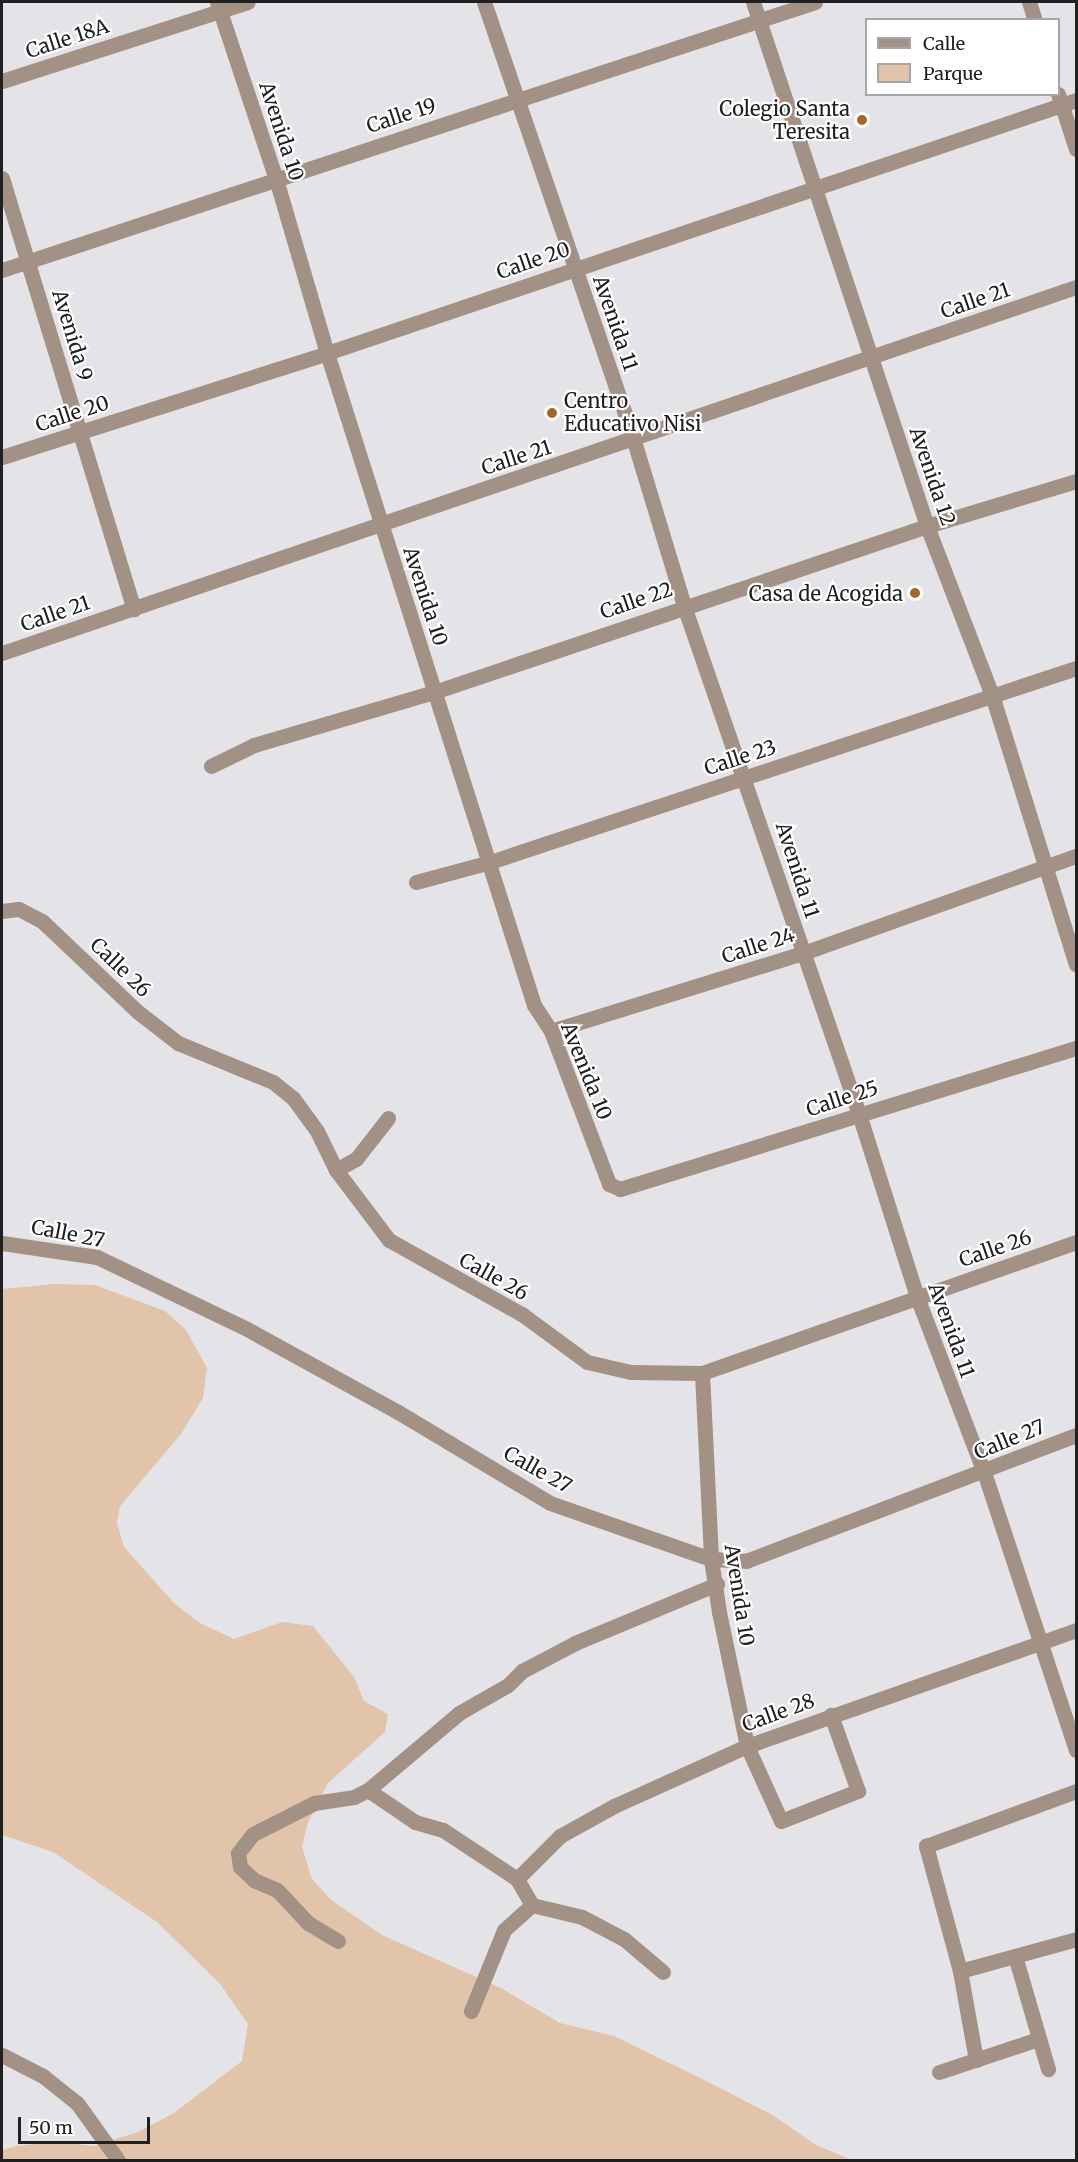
<!DOCTYPE html>
<html>
<head>
<meta charset="utf-8">
<style>
	body { margin:0 }
	#map { position:relative; width:1078px; height:2162px; overflow:hidden; background:#e3e3e8; font-family:Merriweather,serif }
	div>[style] { position:absolute }
	[style*='--x'] { left:calc(var(--x)*1px); top:calc(var(--y)*1px); width:calc(var(--w)*1px); rotate:calc(var(--a)*1deg) }
	.green>* { inset:0; background:#e2c4ab }
	.minor>* { height:15px; margin:-7.5px; padding:0 7.5px; transform-origin:7.5px; border-radius:7.5px; background:#a29184 }
	.tertiary>* { height:15px; margin:-7.5px; padding:0 7.5px; transform-origin:7.5px; border-radius:7.5px; background:#a29184 }
	.dots>* { width:16px; height:16px; translate:-50% -50%; box-sizing:border-box; border:3px solid #fff; border-radius:50% }
	span { translate:-50% -50%; white-space:nowrap; text-align:center; line-height:1.15; -webkit-text-stroke:4.5px #fff; paint-order:stroke }
	.street-label { font-size:20px; color:#202022 }
	.poi-label { font-size:20px; color:#202022 }
	.right { translate:-100% -50%; text-align:right }
	.left { translate:0 -50%; text-align:left }
	.frame { position:absolute; inset:0; border:3px solid #202022; pointer-events:none }
	.legend { position:absolute; left:865px; top:18px; width:195px; height:78px; box-sizing:border-box; background:#fff; border:2px solid #a6a6a7; margin:0; padding:8px 10px; list-style:none; font-size:18px; color:#202022 }
	.legend li { display:flex; align-items:center; gap:12px; height:30px }
	.legend b { width:30px; border:2px solid #a6a6a7 }
	.scale { position:absolute; left:18px; top:2117px; width:132px; height:27px; box-sizing:border-box; border:3px solid #202022; border-top:0; padding-left:8px; font-size:18px; line-height:21px; white-space:nowrap; color:#202022; -webkit-text-stroke:4px #fff; paint-order:stroke }
</style>
</head>
<body>
<div id="map">
	<div class="green">
		<i style="clip-path:polygon(54px 1284px,95px 1285px,165px 1311px,186px 1330px,207px 1368px,203px 1398px,181px 1434px,120px 1506px,117px 1523px,124px 1547px,174px 1603px,198px 1622px,234px 1639px,282px 1622px,313px 1626px,354px 1677px,364px 1701px,388px 1714px,385px 1732px,328px 1783px,307px 1825px,302px 1847px,312px 1879px,331px 1900px,382px 1935px,501px 1988px,560px 2023px,614px 2036px,694px 2075px,771px 2114px,816px 2145px,852px 2160px,2px 2160px,2px 2150px,16px 2146px,55px 2142px,94px 2146px,138px 2132px,174px 2113px,242px 2061px,248px 2024px,220px 1984px,157px 1922px,53px 1852px,2px 1835px,2px 1289px)"></i>
	</div>
	<div class="minor">
		<i style="--x:217;--y:2;--w:187;--a:71.6"></i>
		<i style="--x:276;--y:179;--w:181;--a:73.7"></i>
		<i style="--x:327;--y:353;--w:684;--a:72.39"></i>
		<i style="--x:534;--y:1005;--w:31;--a:57"></i>
		<i style="--x:551;--y:1031;--w:164;--a:69.2"></i>
		<i style="--x:609;--y:1184;--w:12;--a:24"></i>
		<i style="--x:620;--y:1189;--w:477;--a:-17.2"></i>
		<i style="--x:484;--y:2;--w:464;--a:71.1"></i>
		<i style="--x:634;--y:441;--w:172;--a:73.1"></i>
		<i style="--x:684;--y:606;--w:537;--a:70.99"></i>
		<i style="--x:859;--y:1114;--w:192;--a:72.4"></i>
		<i style="--x:917;--y:1297;--w:187;--a:69.1"></i>
		<i style="--x:984;--y:1472;--w:293;--a:71.7"></i>
		<i style="--x:753;--y:2;--w:552;--a:71.63"></i>
		<i style="--x:927;--y:526;--w:181;--a:69"></i>
		<i style="--x:992;--y:695;--w:282;--a:72.7"></i>
		<i style="--x:1029;--y:2;--w:19;--a:72"></i>
		<i style="--x:1058;--y:94;--w:58;--a:71.9"></i>
		<i style="--x:2;--y:178;--w:451;--a:73"></i>
		<i style="--x:2;--y:270;--w:856;--a:-18.24"></i>
		<i style="--x:2;--y:457;--w:341;--a:-17.7"></i>
		<i style="--x:327;--y:353;--w:791;--a:-18.66"></i>
		<i style="--x:2;--y:653;--w:1135;--a:-18.82"></i>
		<i style="--x:211;--y:766;--w:48;--a:-26"></i>
		<i style="--x:254;--y:745;--w:188;--a:-16.4"></i>
		<i style="--x:434;--y:692;--w:520;--a:-18.61"></i>
		<i style="--x:927;--y:526;--w:156;--a:-16.8"></i>
		<i style="--x:416;--y:882;--w:73;--a:-15"></i>
		<i style="--x:487;--y:863;--w:620;--a:-18.32"></i>
		<i style="--x:2;--y:911;--w:17;--a:-7"></i>
		<i style="--x:19;--y:909;--w:26;--a:28"></i>
		<i style="--x:42;--y:921;--w:132;--a:43.5"></i>
		<i style="--x:138;--y:1012;--w:51;--a:37.8"></i>
		<i style="--x:178;--y:1043;--w:103;--a:22.3"></i>
		<i style="--x:273;--y:1082;--w:26;--a:39"></i>
		<i style="--x:293;--y:1098;--w:41;--a:54"></i>
		<i style="--x:317;--y:1131;--w:43;--a:64"></i>
		<i style="--x:336;--y:1170;--w:88;--a:52.9"></i>
		<i style="--x:389;--y:1240;--w:154;--a:29.2"></i>
		<i style="--x:523;--y:1315;--w:79;--a:36.3"></i>
		<i style="--x:587;--y:1362;--w:45;--a:12.8"></i>
		<i style="--x:631;--y:1372;--w:71;--a:0.8"></i>
		<i style="--x:702;--y:1373;--w:396;--a:-19.3"></i>
		<i style="--x:551;--y:1031;--w:264;--a:-17.2"></i>
		<i style="--x:803;--y:953;--w:290;--a:-19.6"></i>
		<i style="--x:336;--y:1170;--w:23;--a:-29"></i>
		<i style="--x:356;--y:1159;--w:52;--a:-52"></i>
		<i style="--x:2;--y:1243;--w:96;--a:8.4"></i>
		<i style="--x:97;--y:1257;--w:166;--a:25.6"></i>
		<i style="--x:247;--y:1329;--w:172;--a:28.8"></i>
		<i style="--x:398;--y:1412;--w:177;--a:30.9"></i>
		<i style="--x:550;--y:1503;--w:170;--a:19.2"></i>
		<i style="--x:711;--y:1559;--w:35;--a:3"></i>
		<i style="--x:746;--y:1561;--w:353;--a:-20.9"></i>
		<i style="--x:702;--y:1373;--w:186;--a:87.2"></i>
		<i style="--x:711;--y:1559;--w:54;--a:81.4"></i>
		<i style="--x:719;--y:1612;--w:137;--a:78.2"></i>
		<i style="--x:747;--y:1746;--w:82;--a:65.6"></i>
		<i style="--x:781;--y:1821;--w:83;--a:-21.3"></i>
		<i style="--x:858;--y:1791;--w:81;--a:-109.6"></i>
		<i style="--x:368;--y:1790;--w:57;--a:34.2"></i>
		<i style="--x:415;--y:1822;--w:29;--a:16"></i>
		<i style="--x:443;--y:1830;--w:89;--a:33.5"></i>
		<i style="--x:517;--y:1879;--w:30;--a:60"></i>
		<i style="--x:532;--y:1905;--w:51;--a:13.5"></i>
		<i style="--x:582;--y:1917;--w:47;--a:27.6"></i>
		<i style="--x:624;--y:1939;--w:51;--a:40.2"></i>
		<i style="--x:517;--y:1879;--w:61;--a:-45"></i>
		<i style="--x:560;--y:1836;--w:62;--a:-29.1"></i>
		<i style="--x:614;--y:1806;--w:146;--a:-24.3"></i>
		<i style="--x:747;--y:1746;--w:349;--a:-19.4"></i>
		<i style="--x:338;--y:1941;--w:35;--a:-149"></i>
		<i style="--x:308;--y:1923;--w:45;--a:-133.2"></i>
		<i style="--x:277;--y:1890;--w:25;--a:-157"></i>
		<i style="--x:254;--y:1880;--w:19;--a:-137"></i>
		<i style="--x:240;--y:1867;--w:14;--a:-98"></i>
		<i style="--x:238;--y:1853;--w:24;--a:-52"></i>
		<i style="--x:253;--y:1834;--w:68;--a:-26.9"></i>
		<i style="--x:314;--y:1803;--w:40;--a:-8.5"></i>
		<i style="--x:354;--y:1797;--w:16;--a:-27"></i>
		<i style="--x:368;--y:1790;--w:119;--a:-40.2"></i>
		<i style="--x:459;--y:1713;--w:56;--a:-29.7"></i>
		<i style="--x:508;--y:1685;--w:20;--a:-45"></i>
		<i style="--x:522;--y:1671;--w:60;--a:-27.8"></i>
		<i style="--x:575;--y:1643;--w:154;--a:-22.6"></i>
		<i style="--x:1015;--y:1956;--w:118;--a:73.7"></i>
		<i style="--x:960;--y:1971;--w:120;--a:-15.4"></i>
		<i style="--x:471;--y:2011;--w:87;--a:-67.8"></i>
		<i style="--x:504;--y:1930;--w:38;--a:-42"></i>
		<i style="--x:2;--y:2055;--w:46;--a:27.1"></i>
		<i style="--x:43;--y:2076;--w:43;--a:38.5"></i>
		<i style="--x:77;--y:2103;--w:70;--a:54.3"></i>
		<i style="--x:976;--y:2060;--w:90;--a:-100.2"></i>
		<i style="--x:960;--y:1971;--w:130;--a:-105.2"></i>
		<i style="--x:926;--y:1846;--w:160;--a:-20.1"></i>
		<i style="--x:939;--y:2072;--w:104;--a:-18.4"></i>
	</div>
	<div class="tertiary">
		<i style="--x:2;--y:81;--w:258;--a:-17.8"></i>
	</div>
	<div class="dots">
		<i style="left:862px;top:120px;background:#a4672b"></i>
		<i style="left:552px;top:413px;background:#a4672b"></i>
		<i style="left:915px;top:593px;background:#a4672b"></i>
	</div>
	<div class="street-label">
		<span style="left:67px;top:38px;rotate:-18deg">Calle 18A</span>
		<span style="left:401px;top:115px;rotate:-18deg">Calle 19</span>
		<span style="left:282px;top:131px;rotate:72deg">Avenida 10</span>
		<span style="left:533px;top:260px;rotate:-19deg">Calle 20</span>
		<span style="left:975px;top:300px;rotate:-19deg">Calle 21</span>
		<span style="left:616px;top:323px;rotate:71deg">Avenida 11</span>
		<span style="left:73px;top:335px;rotate:73deg">Avenida 9</span>
		<span style="left:72px;top:413px;rotate:-18deg">Calle 20</span>
		<span style="left:516px;top:457px;rotate:-18deg">Calle 21</span>
		<span style="left:933px;top:476px;rotate:71deg">Avenida 12</span>
		<span style="left:426px;top:596px;rotate:72deg">Avenida 10</span>
		<span style="left:636px;top:600px;rotate:-19deg">Calle 22</span>
		<span style="left:55px;top:613px;rotate:-19deg">Calle 21</span>
		<span style="left:740px;top:757px;rotate:-18deg">Calle 23</span>
		<span style="left:798px;top:870px;rotate:72deg">Avenida 11</span>
		<span style="left:758px;top:945px;rotate:-18deg">Calle 24</span>
		<span style="left:121px;top:967px;rotate:44deg">Calle 26</span>
		<span style="left:587px;top:1071px;rotate:68deg">Avenida 10</span>
		<span style="left:842px;top:1098px;rotate:-18deg">Calle 25</span>
		<span style="left:68px;top:1233px;rotate:11deg">Calle 27</span>
		<span style="left:995px;top:1248px;rotate:-19deg">Calle 26</span>
		<span style="left:494px;top:1276px;rotate:29deg">Calle 26</span>
		<span style="left:952px;top:1330px;rotate:70deg">Avenida 11</span>
		<span style="left:1009px;top:1439px;rotate:-22deg">Calle 27</span>
		<span style="left:538px;top:1469px;rotate:29deg">Calle 27</span>
		<span style="left:740px;top:1595px;rotate:81deg">Avenida 10</span>
		<span style="left:778px;top:1712px;rotate:-20deg">Calle 28</span>
	</div>
	<div class="poi-label">
		<span class="right" style="left:850px;top:120px">Colegio Santa<br>Teresita</span>
		<span class="left" style="left:564px;top:412px">Centro<br>Educativo Nisi</span>
		<span class="right" style="left:903px;top:593px">Casa de Acogida</span>
	</div>
	<div class="frame"></div>
	<ul class="legend">
	<li><b style="height:8px;background:#a29184"></b>Calle</li>
	<li><b style="height:16px;background:#e2c4ab"></b>Parque</li>
	</ul>
	<div class="scale">50 m</div>
</div>
</body>
</html>
